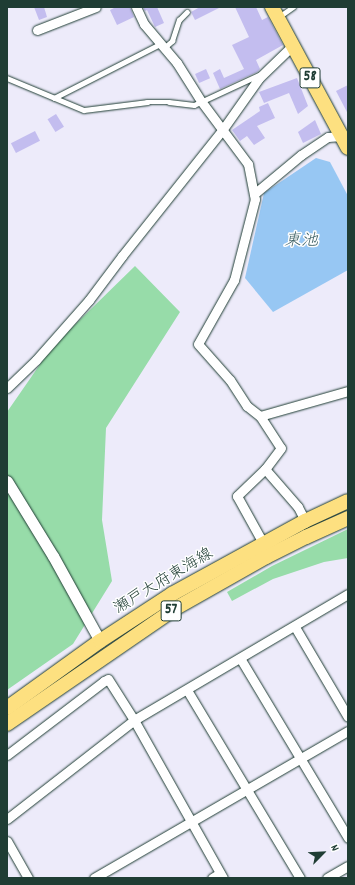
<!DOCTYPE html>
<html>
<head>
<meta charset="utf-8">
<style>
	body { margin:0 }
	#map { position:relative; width:355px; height:885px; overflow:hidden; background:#edebfa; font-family:Dekko,"Klee One",sans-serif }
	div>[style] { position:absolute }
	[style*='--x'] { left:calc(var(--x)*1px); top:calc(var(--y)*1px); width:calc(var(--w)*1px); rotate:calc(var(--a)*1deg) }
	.green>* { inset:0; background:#97dca9 }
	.water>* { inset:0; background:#97c7f3 }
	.building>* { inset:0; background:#c3bdef; transform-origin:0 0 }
	.roads { filter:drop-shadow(0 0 1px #1f3d34) drop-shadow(0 0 1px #1f3d34) }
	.service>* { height:4.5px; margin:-2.25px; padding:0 2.25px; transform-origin:2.25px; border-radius:2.25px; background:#fff }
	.minor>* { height:9px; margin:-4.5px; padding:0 4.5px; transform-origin:4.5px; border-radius:4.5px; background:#fff }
	.tertiary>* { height:11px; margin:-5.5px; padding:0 5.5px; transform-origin:5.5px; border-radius:5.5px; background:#fff }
	.primary>* { height:14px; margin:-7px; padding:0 7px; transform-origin:7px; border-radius:7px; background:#fde080 }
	span { translate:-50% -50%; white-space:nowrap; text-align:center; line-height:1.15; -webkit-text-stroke:3px #fff; paint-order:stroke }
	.shield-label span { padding:1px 3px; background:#fff; border:1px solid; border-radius:3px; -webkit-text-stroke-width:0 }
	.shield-label { font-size:15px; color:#1f3d34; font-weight:700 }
	.street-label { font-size:16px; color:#1f3d34 }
	.water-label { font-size:17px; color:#3d6064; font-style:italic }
	.frame { position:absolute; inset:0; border:8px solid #1f3d34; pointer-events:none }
	.north { position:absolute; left:303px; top:833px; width:40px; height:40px; -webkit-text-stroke:3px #fff; paint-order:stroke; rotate:66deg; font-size:11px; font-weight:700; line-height:16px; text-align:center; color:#1f3d34 }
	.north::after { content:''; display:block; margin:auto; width:14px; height:18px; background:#1f3d34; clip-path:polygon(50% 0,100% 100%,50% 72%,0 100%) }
</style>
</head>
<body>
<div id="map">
	<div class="green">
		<i style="clip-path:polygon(135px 266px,180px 312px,106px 428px,102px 520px,112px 581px,73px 644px,7px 690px,7px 412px,52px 347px)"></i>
		<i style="clip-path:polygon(348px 529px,348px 558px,324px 562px,273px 579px,232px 601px,227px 592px,272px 566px)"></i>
	</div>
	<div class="water">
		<i style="clip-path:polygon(316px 158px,330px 162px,348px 196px,348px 270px,273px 312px,245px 278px,264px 193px)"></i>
	</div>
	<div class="building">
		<i style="clip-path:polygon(34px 7px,44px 7px,47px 17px,39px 20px)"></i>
		<i style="clip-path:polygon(116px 7px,130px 7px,134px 17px,117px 25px,110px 10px)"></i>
		<i style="clip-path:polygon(143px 7px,157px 7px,164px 23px,155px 27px,147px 10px,145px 11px)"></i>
		<i style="clip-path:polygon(200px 7px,221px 7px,195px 20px,191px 12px)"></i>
		<i style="clip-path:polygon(235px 7px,256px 7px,262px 20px,268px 17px,283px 45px,256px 60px,260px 69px,257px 72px,220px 89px,213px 73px,220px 69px,224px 78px,244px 69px,232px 45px,249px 37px)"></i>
		<i style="left:206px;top:69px;width:10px;height:12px;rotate:66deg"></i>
		<i style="clip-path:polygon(297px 78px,308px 106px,298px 114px,289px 93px,264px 103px,259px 92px)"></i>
		<i style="clip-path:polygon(348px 85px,348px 114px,336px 91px)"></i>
		<i style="clip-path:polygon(268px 103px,275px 118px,257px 126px,265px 138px,254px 145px,247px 136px,240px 141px,232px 130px,260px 111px,259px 107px)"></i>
		<i style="left:56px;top:114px;width:15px;height:10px;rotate:58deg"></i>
		<i style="clip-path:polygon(315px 120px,321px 134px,303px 143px,298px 132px)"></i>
		<i style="left:35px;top:131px;width:11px;height:27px;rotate:63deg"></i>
	</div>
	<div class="roads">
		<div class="service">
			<i style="--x:280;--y:16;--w:16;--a:-35"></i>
			<i style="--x:164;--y:48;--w:11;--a:-41"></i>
			<i style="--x:172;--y:41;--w:22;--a:-72"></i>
			<i style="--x:179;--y:20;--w:11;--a:-45"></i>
			<i style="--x:7;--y:78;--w:83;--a:22.6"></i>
			<i style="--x:84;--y:110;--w:64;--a:-7.2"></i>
			<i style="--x:147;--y:102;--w:22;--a:0"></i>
			<i style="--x:169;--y:102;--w:25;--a:7"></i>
			<i style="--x:194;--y:105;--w:72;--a:-24.8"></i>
			<i style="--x:54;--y:98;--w:119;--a:-27"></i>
		</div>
		<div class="minor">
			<i style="--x:136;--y:7;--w:19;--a:65"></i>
			<i style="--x:144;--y:24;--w:51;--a:49.8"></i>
			<i style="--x:177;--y:63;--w:45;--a:57.7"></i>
			<i style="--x:201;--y:101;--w:79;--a:53.3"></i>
			<i style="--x:248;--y:164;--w:36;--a:79"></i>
			<i style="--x:255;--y:199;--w:84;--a:104.5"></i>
			<i style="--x:234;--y:280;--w:73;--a:119.4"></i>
			<i style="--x:198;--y:344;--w:48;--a:48.4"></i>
			<i style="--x:230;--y:380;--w:31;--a:57"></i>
			<i style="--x:247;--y:406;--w:16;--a:38"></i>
			<i style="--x:260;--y:416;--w:91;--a:-15.9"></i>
			<i style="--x:37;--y:30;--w:63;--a:-21.3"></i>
			<i style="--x:254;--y:194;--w:61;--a:-39.7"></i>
			<i style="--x:301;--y:155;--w:32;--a:-34"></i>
			<i style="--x:328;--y:137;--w:14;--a:-4"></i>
			<i style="--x:7;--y:388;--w:40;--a:-44"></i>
			<i style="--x:36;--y:360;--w:80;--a:-48.5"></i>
			<i style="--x:89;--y:300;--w:55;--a:-53.1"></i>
			<i style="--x:122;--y:256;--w:162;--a:-51.5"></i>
			<i style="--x:223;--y:129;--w:62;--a:-54.8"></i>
			<i style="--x:259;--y:78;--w:46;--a:-44.1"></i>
			<i style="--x:260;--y:416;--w:38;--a:57"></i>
			<i style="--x:281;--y:448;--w:26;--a:127"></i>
			<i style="--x:265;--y:469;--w:39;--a:136"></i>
			<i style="--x:237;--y:496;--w:54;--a:61"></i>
			<i style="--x:265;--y:469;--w:50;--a:49"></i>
			<i style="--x:298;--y:507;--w:16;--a:63"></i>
			<i style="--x:295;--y:627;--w:104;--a:59.5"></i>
			<i style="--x:240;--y:658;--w:210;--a:59"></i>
			<i style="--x:187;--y:690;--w:219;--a:59"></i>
			<i style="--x:7;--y:755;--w:122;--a:-37.3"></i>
			<i style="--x:104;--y:681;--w:4;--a:-27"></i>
			<i style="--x:108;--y:679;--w:49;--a:57.6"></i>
			<i style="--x:134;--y:720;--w:181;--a:60.6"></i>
			<i style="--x:7;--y:819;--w:161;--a:-37.9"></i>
			<i style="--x:134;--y:720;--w:248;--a:-30.5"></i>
			<i style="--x:7;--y:841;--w:43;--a:60.4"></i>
			<i style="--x:94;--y:878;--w:293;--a:-30.1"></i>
			<i style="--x:212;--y:878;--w:9;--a:-32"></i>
			<i style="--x:327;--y:878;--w:24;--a:-30"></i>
		</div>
		<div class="tertiary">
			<i style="--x:7;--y:481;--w:88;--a:58.5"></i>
			<i style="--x:53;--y:556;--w:97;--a:61.1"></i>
		</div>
		<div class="primary">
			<i style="--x:272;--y:7;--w:160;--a:61.7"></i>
			<i style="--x:7;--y:708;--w:115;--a:-35.8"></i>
			<i style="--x:100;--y:641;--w:86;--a:-33.1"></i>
			<i style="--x:172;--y:594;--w:152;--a:-28.8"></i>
			<i style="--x:305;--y:521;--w:47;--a:-24.9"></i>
			<i style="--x:7;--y:724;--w:205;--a:-34.5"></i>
			<i style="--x:176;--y:608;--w:103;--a:-29.5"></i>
			<i style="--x:266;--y:557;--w:45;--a:-26.6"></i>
			<i style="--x:306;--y:537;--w:46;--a:-24.3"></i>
		</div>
	</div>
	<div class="shield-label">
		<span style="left:310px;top:78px">58</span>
		<span style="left:171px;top:611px">57</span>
	</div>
	<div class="street-label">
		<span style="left:164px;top:582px;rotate:-31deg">瀬戸大府東海線</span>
	</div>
	<div class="water-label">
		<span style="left:301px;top:243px">東池</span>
	</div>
	<div class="frame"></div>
	<div class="north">N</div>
</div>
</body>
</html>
